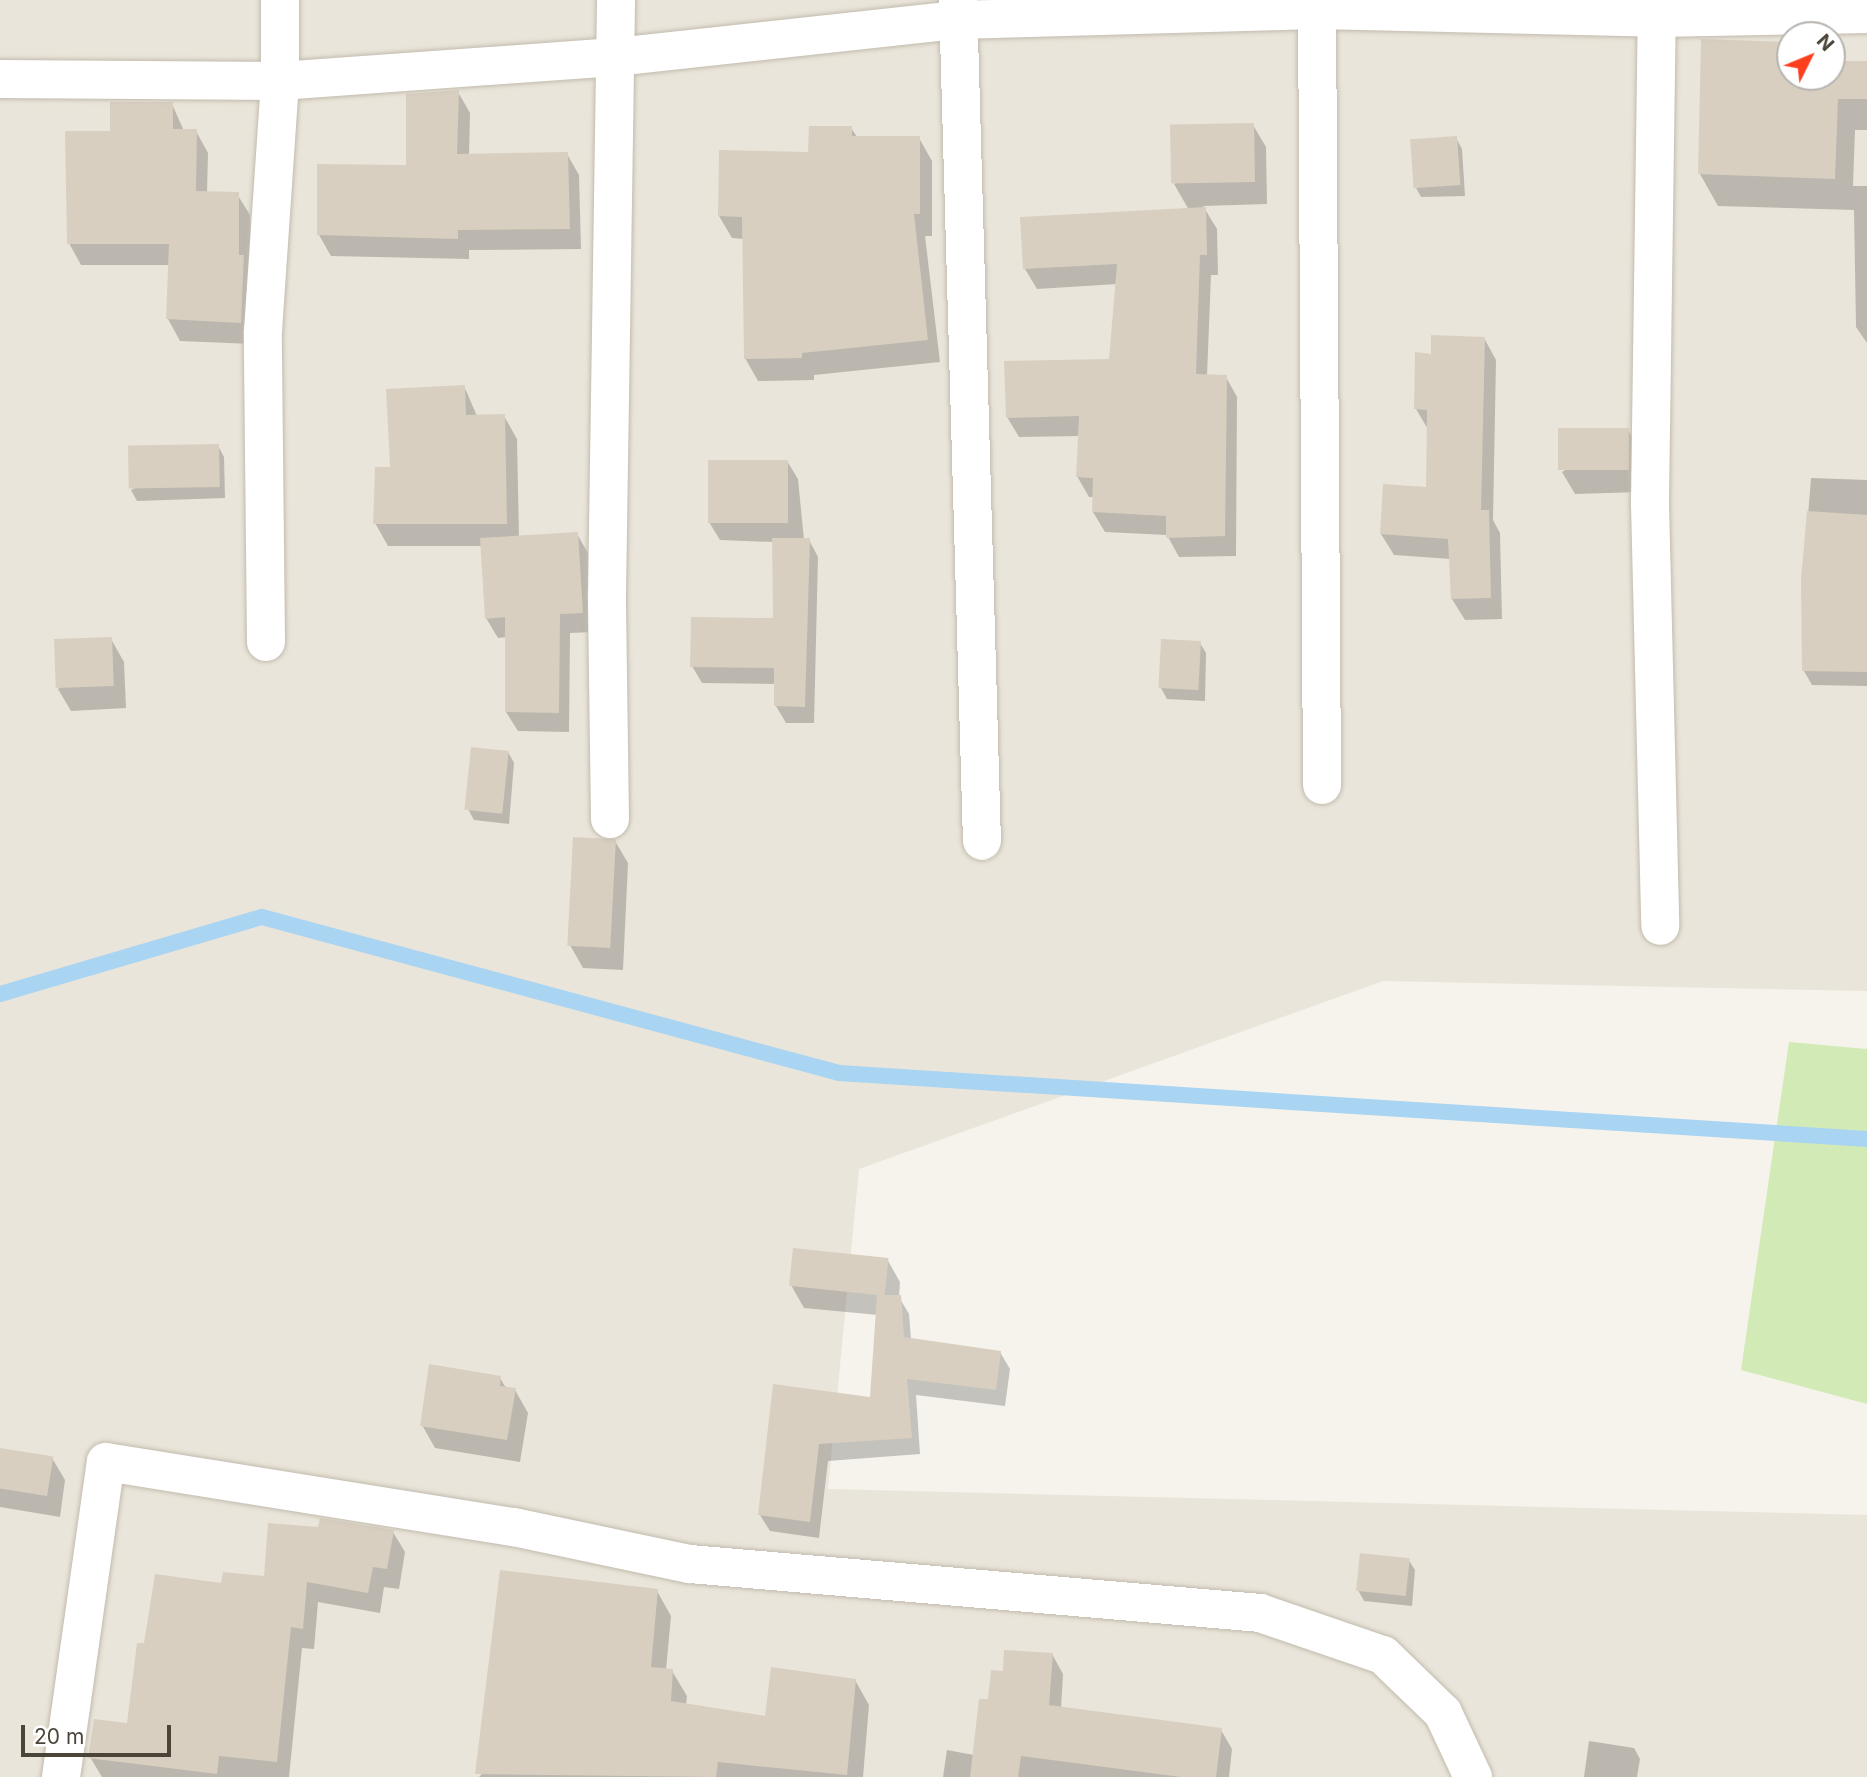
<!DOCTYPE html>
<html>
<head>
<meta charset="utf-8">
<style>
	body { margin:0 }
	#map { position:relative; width:1867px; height:1777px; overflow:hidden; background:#f6f3ec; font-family:Inter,sans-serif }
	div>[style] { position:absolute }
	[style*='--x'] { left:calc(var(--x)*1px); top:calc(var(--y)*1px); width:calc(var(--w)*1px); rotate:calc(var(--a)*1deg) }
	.residential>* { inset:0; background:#eae5da }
	.green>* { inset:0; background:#d2eab5 }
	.shadow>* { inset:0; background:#0003 }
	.stream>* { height:16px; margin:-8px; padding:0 8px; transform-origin:8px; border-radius:8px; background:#a9d4f2 }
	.building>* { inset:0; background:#d8cfc1; transform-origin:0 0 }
	.roads { filter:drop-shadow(0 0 2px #c2bbae) drop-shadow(0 0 2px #c2bbae) }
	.minor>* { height:38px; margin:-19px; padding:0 19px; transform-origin:19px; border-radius:19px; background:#fff }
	span { translate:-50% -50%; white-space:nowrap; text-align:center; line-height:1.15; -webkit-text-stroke:5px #fff; paint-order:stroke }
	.north { position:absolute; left:1776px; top:21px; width:70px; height:70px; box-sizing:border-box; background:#fff; border:2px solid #b7b4b0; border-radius:50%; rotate:47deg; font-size:19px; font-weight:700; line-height:28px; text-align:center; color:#4b4439 }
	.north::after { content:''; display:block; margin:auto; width:24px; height:32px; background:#fc3f1d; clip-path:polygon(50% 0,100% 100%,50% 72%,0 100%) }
	.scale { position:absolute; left:21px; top:1725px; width:150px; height:32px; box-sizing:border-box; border:4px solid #4b4439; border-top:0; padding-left:9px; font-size:21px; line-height:24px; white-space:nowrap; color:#4b4439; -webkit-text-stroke:5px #fff; paint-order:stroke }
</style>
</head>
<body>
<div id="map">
	<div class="residential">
		<i style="clip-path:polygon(evenodd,0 0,1867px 0,1867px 991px,1383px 981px,859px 1169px,828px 1489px,1867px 1515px,1867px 1777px,0 1777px,0 0,1790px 35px,1832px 35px,1832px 77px,1790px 77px,1790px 35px)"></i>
	</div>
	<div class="green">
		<i style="clip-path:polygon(1789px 1042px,1867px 1049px,1867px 1404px,1741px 1370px)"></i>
	</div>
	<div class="shadow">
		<i style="clip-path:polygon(1785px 44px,1790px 52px,1790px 77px,1832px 77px,1832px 63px,1867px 63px,1867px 130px,1855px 130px,1853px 186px,1867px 186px,1867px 343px,1856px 327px,1854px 210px,1718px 206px,1700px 174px)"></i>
		<i style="clip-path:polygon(458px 92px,470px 113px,469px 156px,567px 154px,579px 175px,581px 249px,469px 250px,469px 259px,331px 256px,319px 235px,408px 167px)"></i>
		<i style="clip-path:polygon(172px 104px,184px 131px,196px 131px,208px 153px,207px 193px,237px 194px,250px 215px,252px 344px,180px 341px,168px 319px,170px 265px,81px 265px,69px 243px,112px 133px)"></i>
		<i style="clip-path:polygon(1253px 125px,1266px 147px,1267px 204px,1203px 206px,1217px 229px,1218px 275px,1211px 275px,1207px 376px,1226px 377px,1237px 397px,1236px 556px,1179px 557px,1167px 535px,1105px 532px,1093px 512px,1094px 497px,1089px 497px,1077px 476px,1080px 436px,1019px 437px,1007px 417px,1111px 361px,1117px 284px,1037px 289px,1025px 269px,1022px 219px,1189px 210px,1174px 184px)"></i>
		<i style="clip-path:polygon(851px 128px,857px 137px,919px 138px,932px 161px,932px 236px,925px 236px,940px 362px,814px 375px,814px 380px,758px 381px,745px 358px,744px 239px,732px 238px,719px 216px)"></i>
		<i style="clip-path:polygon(1456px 138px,1462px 149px,1465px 196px,1421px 197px,1415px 186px)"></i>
		<i style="clip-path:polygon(1484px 338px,1496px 360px,1493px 520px,1500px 533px,1502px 619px,1465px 620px,1452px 599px,1451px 559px,1394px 555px,1381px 534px,1428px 489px,1429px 431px,1416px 409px,1433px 355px)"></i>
		<i style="clip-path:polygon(464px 386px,477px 416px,504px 416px,517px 439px,519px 537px,577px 534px,588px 553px,593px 632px,570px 633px,569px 732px,518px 731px,506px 712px,507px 637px,498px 638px,486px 618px,482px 546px,388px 546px,375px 523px,391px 469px)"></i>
		<i style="clip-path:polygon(1628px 430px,1641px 453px,1641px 492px,1575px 494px,1562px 472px)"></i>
		<i style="clip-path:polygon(218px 446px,224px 457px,225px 498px,137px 501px,131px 490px)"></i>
		<i style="clip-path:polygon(787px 461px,798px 479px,804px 540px,809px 540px,818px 557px,814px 723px,786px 723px,776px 706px,776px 684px,702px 683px,692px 666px,775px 620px,774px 542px,720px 540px,709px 522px)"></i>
		<i style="clip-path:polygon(1811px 478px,1867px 480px,1867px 686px,1812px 685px,1804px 671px,1803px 579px)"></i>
		<i style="clip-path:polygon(111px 639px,124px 662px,126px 708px,71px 711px,58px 689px)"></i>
		<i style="clip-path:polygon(1200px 643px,1206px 653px,1205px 701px,1167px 699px,1161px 688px)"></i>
		<i style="clip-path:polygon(508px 752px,514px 763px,509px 824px,474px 820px,468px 809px)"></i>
		<i style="clip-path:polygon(615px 841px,628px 863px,623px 970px,583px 968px,570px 945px)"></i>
		<i style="clip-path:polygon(887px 1259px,900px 1282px,899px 1297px,909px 1314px,911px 1339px,1000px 1352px,1010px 1369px,1005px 1406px,916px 1395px,920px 1454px,828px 1461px,819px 1538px,770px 1531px,760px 1515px,775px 1386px,871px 1399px,878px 1315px,804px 1308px,791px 1285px)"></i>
		<i style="clip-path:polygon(500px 1378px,506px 1388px,515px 1390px,528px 1413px,520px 1462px,435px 1448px,422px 1425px)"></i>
		<i style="clip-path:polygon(0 1450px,52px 1458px,65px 1480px,60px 1517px,0 1507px)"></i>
		<i style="clip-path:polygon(393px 1532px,405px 1552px,399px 1589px,384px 1587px,380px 1613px,318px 1602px,314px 1649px,302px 1648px,289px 1777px,102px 1777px,90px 1757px,128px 1725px,145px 1645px,223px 1585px,265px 1578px)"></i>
		<i style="clip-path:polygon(1408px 1559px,1415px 1570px,1412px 1606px,1364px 1601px,1358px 1590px)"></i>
		<i style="clip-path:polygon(657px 1591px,671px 1616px,666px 1670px,672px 1671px,687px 1696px,686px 1705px,766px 1718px,855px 1680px,869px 1705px,863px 1777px,479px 1777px)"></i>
		<i style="clip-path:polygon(1052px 1654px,1063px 1674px,1061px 1708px,1221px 1730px,1232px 1749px,1229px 1777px,943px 1777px,947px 1750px,974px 1755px,990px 1701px,1005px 1673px)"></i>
		<i style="clip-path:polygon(1589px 1741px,1634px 1748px,1640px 1759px,1637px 1777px,1584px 1777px)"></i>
	</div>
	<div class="stream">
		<i style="--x:0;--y:994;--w:273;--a:-16.4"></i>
		<i style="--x:262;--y:917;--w:598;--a:15.13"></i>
		<i style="--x:839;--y:1073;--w:1030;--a:3.67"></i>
	</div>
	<div class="building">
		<i style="clip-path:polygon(1701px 39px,1786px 42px,1790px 77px,1832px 77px,1832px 61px,1867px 61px,1867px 99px,1838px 99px,1835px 179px,1698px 174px)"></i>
		<i style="clip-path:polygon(459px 90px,457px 154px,568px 152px,570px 229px,458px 230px,458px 239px,317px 235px,317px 164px,406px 165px,406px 94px)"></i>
		<i style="clip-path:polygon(110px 102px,173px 102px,173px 129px,197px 129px,196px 191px,239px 192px,239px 255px,244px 255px,241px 323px,166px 319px,169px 244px,67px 244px,65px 131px,110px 131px)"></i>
		<i style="left:1254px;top:123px;width:59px;height:84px;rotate:89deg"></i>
		<i style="clip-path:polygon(809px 126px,852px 126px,852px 136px,920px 136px,920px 214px,914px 214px,928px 340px,802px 353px,802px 358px,744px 359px,742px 217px,718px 216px,719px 150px,808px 152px)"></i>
		<i style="left:1457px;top:136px;width:49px;height:47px;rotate:86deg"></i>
		<i style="clip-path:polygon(1206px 207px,1207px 255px,1200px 255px,1196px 374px,1227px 375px,1225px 536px,1166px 538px,1166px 516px,1092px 512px,1093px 478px,1076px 477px,1079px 416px,1006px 418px,1004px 361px,1109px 359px,1117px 264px,1023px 269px,1020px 217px)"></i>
		<i style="clip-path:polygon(1431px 335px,1485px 337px,1481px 510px,1489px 510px,1491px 598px,1451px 599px,1448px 539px,1380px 534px,1383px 484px,1426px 487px,1427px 410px,1414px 409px,1415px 352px,1431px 354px)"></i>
		<i style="clip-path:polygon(465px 385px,466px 415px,505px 414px,507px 524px,373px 524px,375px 467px,390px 467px,386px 389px)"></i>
		<i style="left:1629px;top:428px;width:42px;height:71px;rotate:90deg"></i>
		<i style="left:219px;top:444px;width:43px;height:91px;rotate:89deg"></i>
		<i style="left:708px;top:460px;width:80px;height:63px"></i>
		<i style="clip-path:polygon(1807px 511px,1867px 515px,1867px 672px,1802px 671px,1801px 579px)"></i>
		<i style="clip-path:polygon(578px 532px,583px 613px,560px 614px,559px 713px,505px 712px,505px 617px,485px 619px,480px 538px)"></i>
		<i style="clip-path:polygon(772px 538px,810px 538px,805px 707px,774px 706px,774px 668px,690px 667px,691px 617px,773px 618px)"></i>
		<i style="left:112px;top:637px;width:49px;height:58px;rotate:88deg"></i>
		<i style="left:1161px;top:639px;width:40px;height:49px;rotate:3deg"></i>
		<i style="left:471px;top:747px;width:38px;height:63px;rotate:6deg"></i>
		<i style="left:573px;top:837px;width:43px;height:109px;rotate:3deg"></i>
		<i style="left:793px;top:1248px;width:96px;height:38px;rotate:6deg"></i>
		<i style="clip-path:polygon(877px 1295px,901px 1295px,904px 1337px,1001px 1351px,996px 1390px,907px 1379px,912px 1438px,819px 1444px,810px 1522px,758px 1515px,773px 1384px,870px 1397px)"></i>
		<i style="clip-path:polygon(429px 1364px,501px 1376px,500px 1386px,516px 1388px,507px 1440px,420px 1426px)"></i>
		<i style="left:0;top:1448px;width:54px;height:40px;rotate:9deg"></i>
		<i style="clip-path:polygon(320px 1518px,394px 1530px,387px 1569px,373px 1567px,368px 1593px,307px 1582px,303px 1629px,291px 1627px,277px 1762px,219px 1756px,217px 1774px,88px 1758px,94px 1719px,127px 1723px,137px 1643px,144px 1643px,155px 1574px,221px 1583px,223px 1572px,264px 1576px,268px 1523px,318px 1527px)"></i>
		<i style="left:1360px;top:1553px;width:50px;height:38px;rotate:6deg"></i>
		<i style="clip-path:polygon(500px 1570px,658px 1589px,651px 1667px,673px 1669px,671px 1701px,765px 1716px,771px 1667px,856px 1679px,847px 1775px,718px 1762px,716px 1777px,475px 1774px)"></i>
		<i style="clip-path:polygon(1004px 1650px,1053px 1653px,1049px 1705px,1222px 1728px,1216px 1777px,1181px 1777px,1021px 1756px,1018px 1777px,970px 1777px,979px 1699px,988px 1699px,991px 1670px,1003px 1671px)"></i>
	</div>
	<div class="roads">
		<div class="minor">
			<i style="--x:958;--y:0;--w:841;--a:88.37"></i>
			<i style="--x:1657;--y:0;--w:504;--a:90.8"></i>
			<i style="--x:1650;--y:504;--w:422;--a:88.6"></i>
			<i style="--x:1317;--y:10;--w:775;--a:89.63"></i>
			<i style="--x:0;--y:79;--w:280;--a:0.4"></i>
			<i style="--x:280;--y:81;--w:336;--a:-4.1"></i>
			<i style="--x:615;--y:57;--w:344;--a:-6.2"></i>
			<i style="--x:957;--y:20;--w:360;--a:-1.6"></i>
			<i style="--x:1317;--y:10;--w:340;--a:1.3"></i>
			<i style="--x:1657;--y:18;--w:210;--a:-1.1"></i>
			<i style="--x:266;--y:642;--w:311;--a:-90.6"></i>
			<i style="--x:263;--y:331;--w:251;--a:-86.1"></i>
			<i style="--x:280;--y:81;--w:81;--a:-90"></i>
			<i style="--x:610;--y:819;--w:224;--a:-90.8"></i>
			<i style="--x:607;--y:595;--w:595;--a:-89.13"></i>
			<i style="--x:61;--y:1777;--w:318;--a:-81.9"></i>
			<i style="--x:106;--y:1462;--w:413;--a:9.1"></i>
			<i style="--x:514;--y:1527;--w:180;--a:11.9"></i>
			<i style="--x:690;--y:1564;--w:572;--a:4.91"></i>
			<i style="--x:1260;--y:1613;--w:130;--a:18.9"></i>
			<i style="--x:1383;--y:1655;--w:83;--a:44"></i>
			<i style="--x:1443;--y:1713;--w:71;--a:64.9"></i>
		</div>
	</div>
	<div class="north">N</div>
	<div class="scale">20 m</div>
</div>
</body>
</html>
